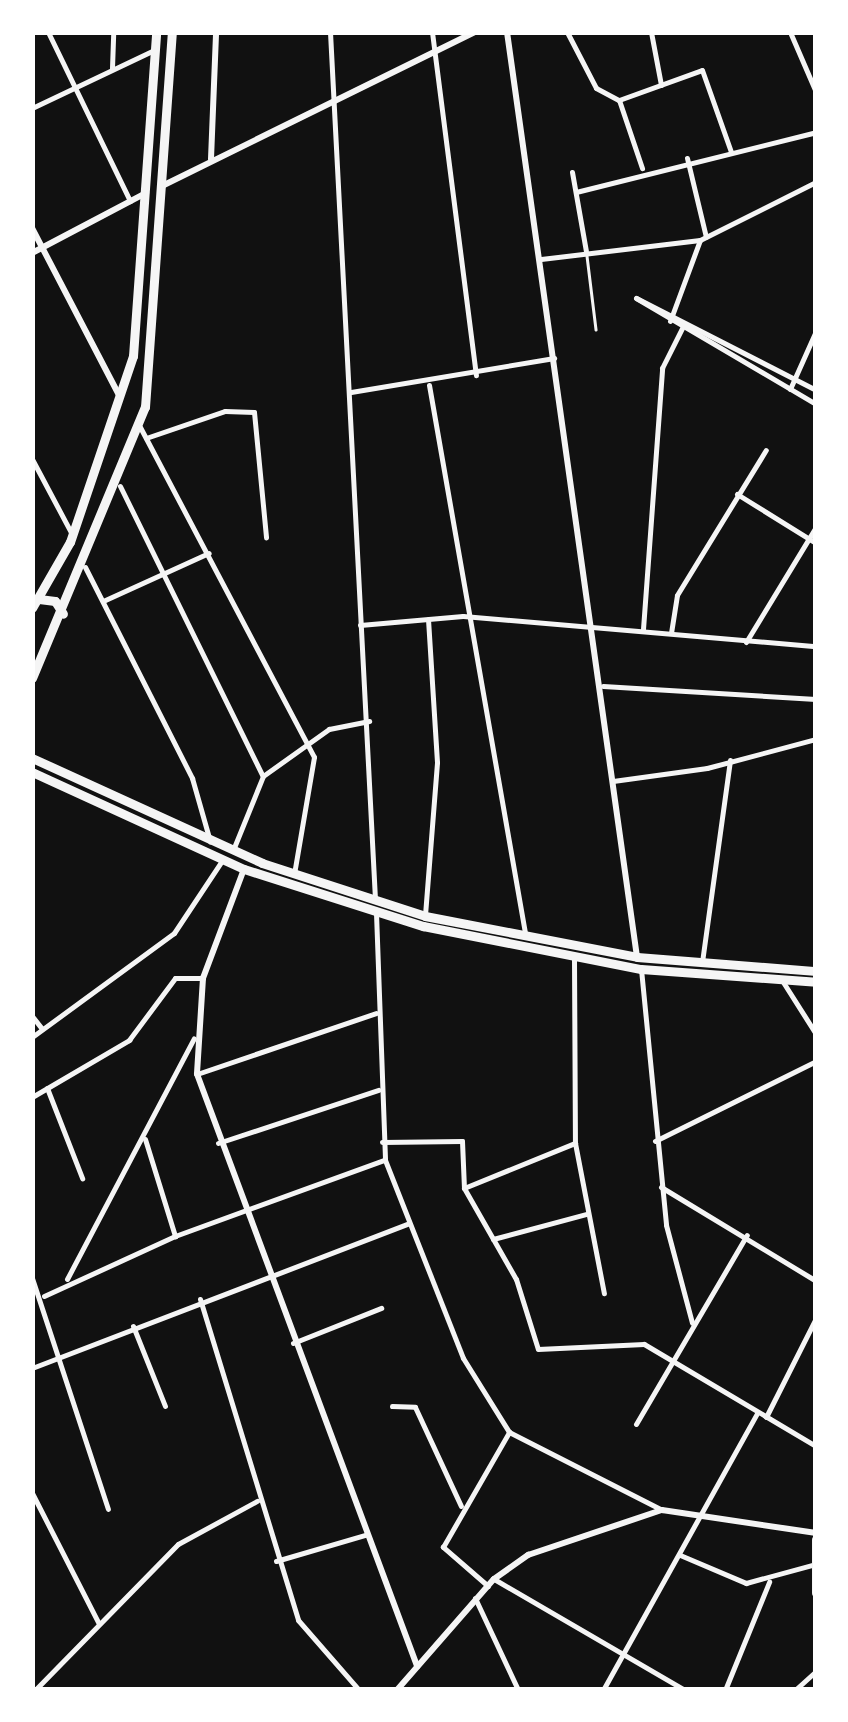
<!DOCTYPE html>
<html>
<head>
<meta charset="utf-8">
<style>
	body { margin:0 }
	#map { position:relative; width:848px; height:1722px; overflow:hidden; background:#111; font-family:Literata,serif }
	div>[style] { position:absolute }
	[style*='--x'] { left:calc(var(--x)*1px); top:calc(var(--y)*1px); width:calc(var(--w)*1px); rotate:calc(var(--a)*1deg) }
	.service>* { height:2.5px; margin:-1.25px; padding:0 1.25px; transform-origin:1.25px; border-radius:1.25px; background:#f5f5f5 }
	.minor>* { height:5px; margin:-2.5px; padding:0 2.5px; transform-origin:2.5px; border-radius:2.5px; background:#f5f5f5 }
	.tertiary>* { height:6px; margin:-3px; padding:0 3px; transform-origin:3px; border-radius:3px; background:#f5f5f5 }
	.secondary>* { height:8px; margin:-4px; padding:0 4px; transform-origin:4px; border-radius:4px; background:#f5f5f5 }
	.primary>* { height:9px; margin:-4.5px; padding:0 4.5px; transform-origin:4.5px; border-radius:4.5px; background:#f5f5f5 }
	span { translate:-50% -50%; white-space:nowrap; text-align:center; line-height:1.15; -webkit-text-stroke:10px #fff; paint-order:stroke }
	.frame { position:absolute; inset:0; border:35px solid #fff; pointer-events:none }
</style>
</head>
<body>
<div id="map">
	<div class="service">
		<i style="--x:587;--y:256;--w:74;--a:83"></i>
	</div>
	<div class="minor">
		<i style="--x:48;--y:32;--w:188;--a:64.1"></i>
		<i style="--x:330;--y:32;--w:867;--a:87.03"></i>
		<i style="--x:432;--y:32;--w:346;--a:82.7"></i>
		<i style="--x:567;--y:32;--w:63;--a:62.6"></i>
		<i style="--x:596;--y:88;--w:26;--a:28"></i>
		<i style="--x:651;--y:32;--w:54;--a:79.3"></i>
		<i style="--x:790;--y:32;--w:65;--a:66.6"></i>
		<i style="--x:112;--y:68;--w:36;--a:-88"></i>
		<i style="--x:619;--y:100;--w:88;--a:-19.9"></i>
		<i style="--x:702;--y:70;--w:87;--a:70.5"></i>
		<i style="--x:619;--y:100;--w:72;--a:71.3"></i>
		<i style="--x:32;--y:108;--w:137;--a:-25.4"></i>
		<i style="--x:687;--y:158;--w:81;--a:76.5"></i>
		<i style="--x:572;--y:172;--w:80;--a:80"></i>
		<i style="--x:576;--y:192;--w:247;--a:-14"></i>
		<i style="--x:541;--y:259;--w:160;--a:-6.8"></i>
		<i style="--x:700;--y:240;--w:130;--a:-26.6"></i>
		<i style="--x:670;--y:321;--w:86;--a:-69.7"></i>
		<i style="--x:429;--y:385;--w:556;--a:80.06"></i>
		<i style="--x:790;--y:389;--w:64;--a:-65.9"></i>
		<i style="--x:816;--y:390;--w:202;--a:-152.9"></i>
		<i style="--x:636;--y:298;--w:209;--a:30.5"></i>
		<i style="--x:351;--y:392;--w:206;--a:-9.5"></i>
		<i style="--x:140;--y:427;--w:373;--a:62.2"></i>
		<i style="--x:314;--y:757;--w:119;--a:99.7"></i>
		<i style="--x:146;--y:438;--w:83;--a:-18.9"></i>
		<i style="--x:225;--y:411;--w:29;--a:2"></i>
		<i style="--x:254;--y:412;--w:126;--a:84.5"></i>
		<i style="--x:32;--y:459;--w:87;--a:62"></i>
		<i style="--x:120;--y:486;--w:323;--a:63.8"></i>
		<i style="--x:737;--y:494;--w:93;--a:31.8"></i>
		<i style="--x:85;--y:567;--w:237;--a:63.1"></i>
		<i style="--x:192;--y:778;--w:66;--a:74.1"></i>
		<i style="--x:103;--y:601;--w:116;--a:-24.4"></i>
		<i style="--x:360;--y:625;--w:103;--a:-5"></i>
		<i style="--x:463;--y:616;--w:354;--a:4.9"></i>
		<i style="--x:643;--y:629;--w:262;--a:-85.8"></i>
		<i style="--x:662;--y:368;--w:45;--a:-63.4"></i>
		<i style="--x:671;--y:633;--w:38;--a:-81"></i>
		<i style="--x:677;--y:595;--w:170;--a:-58.5"></i>
		<i style="--x:746;--y:642;--w:135;--a:-58.7"></i>
		<i style="--x:603;--y:686;--w:213;--a:3.5"></i>
		<i style="--x:613;--y:781;--w:95;--a:-7.9"></i>
		<i style="--x:707;--y:768;--w:113;--a:-14.9"></i>
		<i style="--x:233;--y:850;--w:80;--a:-67.9"></i>
		<i style="--x:263;--y:776;--w:81;--a:-35.5"></i>
		<i style="--x:329;--y:729;--w:41;--a:-11.3"></i>
		<i style="--x:376;--y:913;--w:247;--a:87.9"></i>
		<i style="--x:385;--y:1160;--w:213;--a:68.5"></i>
		<i style="--x:463;--y:1358;--w:87;--a:58.1"></i>
		<i style="--x:509;--y:1432;--w:172;--a:27"></i>
		<i style="--x:425;--y:915;--w:153;--a:-85.5"></i>
		<i style="--x:437;--y:762;--w:143;--a:-93.6"></i>
		<i style="--x:574;--y:959;--w:184;--a:89.7"></i>
		<i style="--x:575;--y:1143;--w:153;--a:79.1"></i>
		<i style="--x:702;--y:962;--w:204;--a:-82.1"></i>
		<i style="--x:641;--y:969;--w:257;--a:84.4"></i>
		<i style="--x:666;--y:1225;--w:101;--a:75.1"></i>
		<i style="--x:783;--y:982;--w:62;--a:57.6"></i>
		<i style="--x:32;--y:1016;--w:16;--a:52"></i>
		<i style="--x:32;--y:1037;--w:176;--a:-36.2"></i>
		<i style="--x:174;--y:933;--w:89;--a:-56.5"></i>
		<i style="--x:197;--y:1074;--w:189;--a:-18.8"></i>
		<i style="--x:47;--y:1088;--w:97;--a:68.7"></i>
		<i style="--x:32;--y:1097;--w:113;--a:-30.4"></i>
		<i style="--x:129;--y:1040;--w:77;--a:-53.4"></i>
		<i style="--x:175;--y:978;--w:28;--a:0"></i>
		<i style="--x:145;--y:1139;--w:102;--a:72.8"></i>
		<i style="--x:655;--y:1141;--w:180;--a:-26.4"></i>
		<i style="--x:382;--y:1142;--w:80;--a:-0.7"></i>
		<i style="--x:462;--y:1141;--w:47;--a:87.6"></i>
		<i style="--x:464;--y:1188;--w:105;--a:60.3"></i>
		<i style="--x:516;--y:1279;--w:73;--a:72.6"></i>
		<i style="--x:538;--y:1349;--w:106;--a:-2.7"></i>
		<i style="--x:644;--y:1344;--w:200;--a:30.7"></i>
		<i style="--x:218;--y:1143;--w:169;--a:-18.3"></i>
		<i style="--x:661;--y:1187;--w:181;--a:31.2"></i>
		<i style="--x:464;--y:1188;--w:120;--a:-22.1"></i>
		<i style="--x:493;--y:1239;--w:96;--a:-15"></i>
		<i style="--x:32;--y:1278;--w:243;--a:71.8"></i>
		<i style="--x:67;--y:1279;--w:272;--a:-62.2"></i>
		<i style="--x:44;--y:1296;--w:144;--a:-24.6"></i>
		<i style="--x:175;--y:1236;--w:222;--a:-20"></i>
		<i style="--x:200;--y:1299;--w:336;--a:73"></i>
		<i style="--x:298;--y:1620;--w:93;--a:48.9"></i>
		<i style="--x:133;--y:1326;--w:86;--a:68.2"></i>
		<i style="--x:293;--y:1343;--w:95;--a:-21.7"></i>
		<i style="--x:32;--y:1368;--w:402;--a:-21"></i>
		<i style="--x:392;--y:1406;--w:23;--a:2"></i>
		<i style="--x:415;--y:1407;--w:109;--a:65.1"></i>
		<i style="--x:766;--y:1417;--w:111;--a:-63.2"></i>
		<i style="--x:636;--y:1424;--w:219;--a:-59.6"></i>
		<i style="--x:32;--y:1493;--w:147;--a:62.9"></i>
		<i style="--x:680;--y:1555;--w:72;--a:23"></i>
		<i style="--x:746;--y:1583;--w:68;--a:-15.3"></i>
		<i style="--x:276;--y:1561;--w:93;--a:-16.3"></i>
		<i style="--x:494;--y:1579;--w:221;--a:30.2"></i>
		<i style="--x:488;--y:1586;--w:60;--a:-139.1"></i>
		<i style="--x:443;--y:1547;--w:133;--a:-60.1"></i>
		<i style="--x:475;--y:1598;--w:102;--a:64.9"></i>
		<i style="--x:35;--y:1690;--w:204;--a:-45.6"></i>
		<i style="--x:178;--y:1544;--w:90;--a:-28.6"></i>
		<i style="--x:603;--y:1690;--w:318;--a:-60.9"></i>
		<i style="--x:725;--y:1690;--w:117;--a:-67.8"></i>
		<i style="--x:795;--y:1690;--w:28;--a:-42"></i>
	</div>
	<div class="tertiary">
		<i style="--x:507;--y:32;--w:934;--a:82"></i>
		<i style="--x:211;--y:159;--w:127;--a:-87.7"></i>
		<i style="--x:164;--y:185;--w:347;--a:-26.2"></i>
		<i style="--x:32;--y:228;--w:188;--a:62.5"></i>
		<i style="--x:32;--y:253;--w:129;--a:-27.8"></i>
		<i style="--x:244;--y:869;--w:116;--a:110.6"></i>
		<i style="--x:203;--y:978;--w:96;--a:93.6"></i>
		<i style="--x:197;--y:1074;--w:632;--a:69.61"></i>
		<i style="--x:397;--y:1690;--w:147;--a:-48.9"></i>
		<i style="--x:494;--y:1579;--w:42;--a:-35.2"></i>
		<i style="--x:528;--y:1555;--w:141;--a:-18.6"></i>
		<i style="--x:662;--y:1510;--w:156;--a:8.5"></i>
	</div>
	<div class="secondary">
		<i style="--x:816;--y:1540;--w:53;--a:90"></i>
	</div>
	<div class="primary">
		<i style="--x:39;--y:599;--w:16;--a:7"></i>
		<i style="--x:55;--y:601;--w:15;--a:58"></i>
		<i style="--x:32;--y:608;--w:76;--a:-60.1"></i>
		<i style="--x:70;--y:542;--w:196;--a:-71.3"></i>
		<i style="--x:133;--y:356;--w:325;--a:-85.9"></i>
		<i style="--x:32;--y:678;--w:294;--a:-67.4"></i>
		<i style="--x:145;--y:407;--w:376;--a:-85.9"></i>
		<i style="--x:32;--y:758;--w:253;--a:24.5"></i>
		<i style="--x:262;--y:863;--w:171;--a:18"></i>
		<i style="--x:425;--y:916;--w:216;--a:10.9"></i>
		<i style="--x:637;--y:957;--w:180;--a:4.5"></i>
		<i style="--x:32;--y:772;--w:233;--a:24.6"></i>
		<i style="--x:244;--y:869;--w:188;--a:17.7"></i>
		<i style="--x:423;--y:926;--w:222;--a:11.2"></i>
		<i style="--x:641;--y:969;--w:175;--a:4.2"></i>
	</div>
	<div class="frame"></div>
</div>
</body>
</html>
